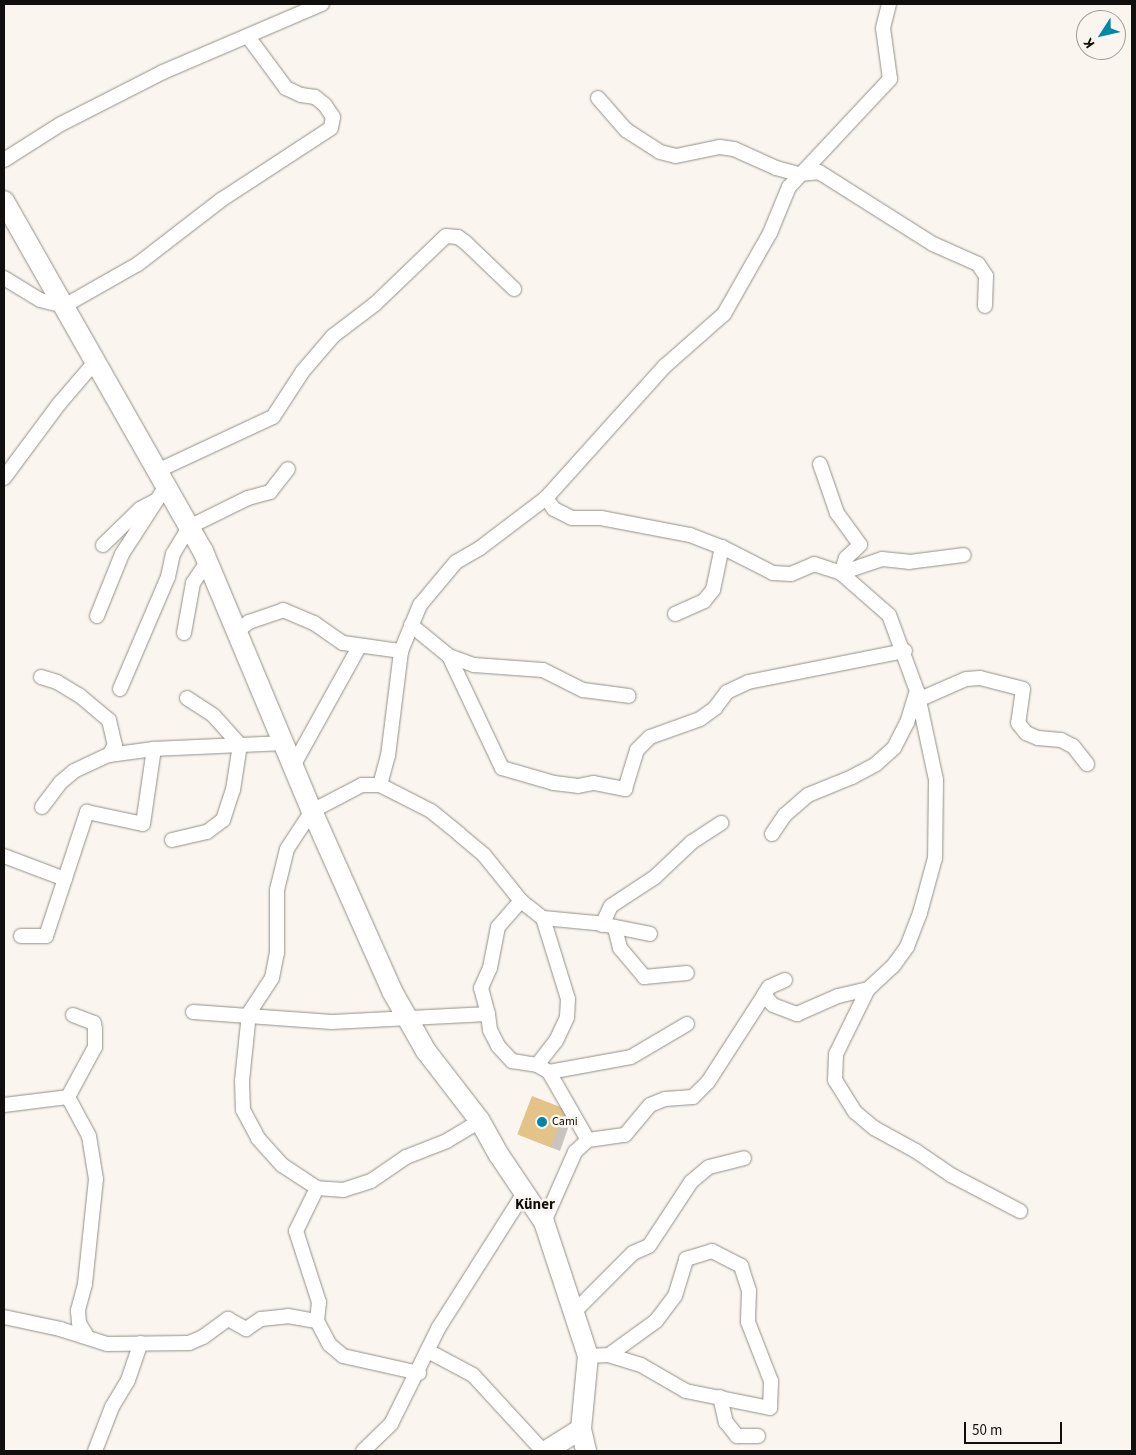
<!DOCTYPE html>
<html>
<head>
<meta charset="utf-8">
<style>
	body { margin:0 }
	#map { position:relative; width:1136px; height:1455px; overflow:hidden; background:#faf6ef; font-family:"Source Sans 3",sans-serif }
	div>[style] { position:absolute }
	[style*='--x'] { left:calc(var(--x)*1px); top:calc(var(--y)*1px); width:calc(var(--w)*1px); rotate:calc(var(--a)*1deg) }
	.shadow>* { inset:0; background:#0003 }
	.building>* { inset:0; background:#e4c388; transform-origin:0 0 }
	.roads { filter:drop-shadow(0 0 1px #938f89) drop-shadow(0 0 1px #938f89) }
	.street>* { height:14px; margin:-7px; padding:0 7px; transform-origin:7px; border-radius:7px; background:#fff }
	.secondary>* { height:20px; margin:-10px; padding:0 10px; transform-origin:10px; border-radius:10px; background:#fff }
	.dots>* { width:14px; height:14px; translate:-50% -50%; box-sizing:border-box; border:2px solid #faf6ef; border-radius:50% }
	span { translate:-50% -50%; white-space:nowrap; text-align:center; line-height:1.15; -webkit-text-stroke:5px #faf6ef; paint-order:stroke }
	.poi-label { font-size:12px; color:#110f0d }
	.left { translate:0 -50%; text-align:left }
	.quarter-label { font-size:15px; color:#110f0d; font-weight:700 }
	.frame { position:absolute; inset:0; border:5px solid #110f0d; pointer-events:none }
	.north { position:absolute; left:1076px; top:10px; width:50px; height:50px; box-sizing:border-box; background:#faf6ef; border:1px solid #9d9a95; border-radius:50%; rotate:235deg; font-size:14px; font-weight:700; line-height:20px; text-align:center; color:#110f0d }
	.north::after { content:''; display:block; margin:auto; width:18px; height:22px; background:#0087a9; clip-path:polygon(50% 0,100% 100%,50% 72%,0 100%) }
	.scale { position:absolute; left:964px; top:1422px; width:98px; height:22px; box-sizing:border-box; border:2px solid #110f0d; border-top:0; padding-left:6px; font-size:15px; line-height:18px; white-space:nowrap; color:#110f0d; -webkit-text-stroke:4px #faf6ef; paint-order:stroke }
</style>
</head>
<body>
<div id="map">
	<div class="shadow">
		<i style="clip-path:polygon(565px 1110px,573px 1114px,560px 1151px,519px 1135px)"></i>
	</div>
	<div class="building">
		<i style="left:532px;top:1096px;width:36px;height:41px;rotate:21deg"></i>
	</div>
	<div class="roads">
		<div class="street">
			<i style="--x:598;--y:98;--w:43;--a:48.8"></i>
			<i style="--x:626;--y:130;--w:40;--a:32.9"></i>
			<i style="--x:660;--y:152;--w:16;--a:14"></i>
			<i style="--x:676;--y:156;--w:45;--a:-11.6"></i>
			<i style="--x:720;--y:147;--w:14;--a:8"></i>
			<i style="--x:734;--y:149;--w:46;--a:24.3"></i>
			<i style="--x:776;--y:168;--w:23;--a:15"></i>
			<i style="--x:798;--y:174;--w:21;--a:-5"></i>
			<i style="--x:819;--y:172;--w:135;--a:32.3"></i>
			<i style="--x:933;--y:244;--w:49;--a:24"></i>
			<i style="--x:978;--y:264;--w:14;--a:56"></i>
			<i style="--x:986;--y:276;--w:30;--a:92"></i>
			<i style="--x:4;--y:160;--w:67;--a:-32.3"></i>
			<i style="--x:61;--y:124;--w:114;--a:-27"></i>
			<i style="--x:163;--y:72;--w:173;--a:-23.2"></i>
			<i style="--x:4;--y:278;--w:42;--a:31.4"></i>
			<i style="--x:40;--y:300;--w:25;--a:14"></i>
			<i style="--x:64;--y:306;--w:85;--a:-29.6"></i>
			<i style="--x:138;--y:264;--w:105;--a:-37.6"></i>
			<i style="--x:221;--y:200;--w:131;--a:-33.2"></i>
			<i style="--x:331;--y:128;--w:11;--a:-80"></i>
			<i style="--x:333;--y:117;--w:14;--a:-124"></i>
			<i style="--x:325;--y:105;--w:13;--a:-141"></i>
			<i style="--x:315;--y:97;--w:14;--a:-172"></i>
			<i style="--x:301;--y:95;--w:17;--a:-155"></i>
			<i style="--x:286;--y:88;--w:62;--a:-126.5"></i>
			<i style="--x:820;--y:464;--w:52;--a:70.9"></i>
			<i style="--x:837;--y:513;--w:39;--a:54"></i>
			<i style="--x:860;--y:545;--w:19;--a:137"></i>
			<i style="--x:846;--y:558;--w:16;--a:108"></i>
			<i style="--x:157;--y:471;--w:128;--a:-25"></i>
			<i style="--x:273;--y:417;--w:55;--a:-56.9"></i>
			<i style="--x:303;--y:371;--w:46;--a:-49.4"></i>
			<i style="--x:333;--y:336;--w:53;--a:-37.3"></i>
			<i style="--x:375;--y:304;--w:98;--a:-43.8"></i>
			<i style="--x:446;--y:236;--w:12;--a:5"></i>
			<i style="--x:458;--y:237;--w:9;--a:36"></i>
			<i style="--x:465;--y:242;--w:68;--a:43.8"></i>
			<i style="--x:4;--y:478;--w:92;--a:-53.4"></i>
			<i style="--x:59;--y:404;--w:55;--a:-49.4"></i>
			<i style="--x:546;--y:498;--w:14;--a:54"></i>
			<i style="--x:554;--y:509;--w:20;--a:27"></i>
			<i style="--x:572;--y:518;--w:29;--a:0"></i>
			<i style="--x:601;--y:518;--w:91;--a:10.8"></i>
			<i style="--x:690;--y:535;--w:34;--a:21"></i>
			<i style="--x:722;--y:547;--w:57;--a:27"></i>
			<i style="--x:773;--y:573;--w:18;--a:3"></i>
			<i style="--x:791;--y:574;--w:25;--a:-23"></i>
			<i style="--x:814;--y:564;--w:28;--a:18"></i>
			<i style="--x:841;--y:573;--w:64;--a:41.2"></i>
			<i style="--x:889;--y:615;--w:81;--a:69.8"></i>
			<i style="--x:917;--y:691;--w:91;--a:77.9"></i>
			<i style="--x:936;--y:780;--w:78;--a:90.7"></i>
			<i style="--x:935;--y:858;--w:57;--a:105.3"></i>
			<i style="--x:920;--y:913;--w:36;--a:111"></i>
			<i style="--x:907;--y:947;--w:24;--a:126"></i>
			<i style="--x:893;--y:966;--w:34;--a:137"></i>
			<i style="--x:868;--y:989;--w:72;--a:116.2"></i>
			<i style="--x:836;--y:1054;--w:26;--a:92"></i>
			<i style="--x:835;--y:1080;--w:38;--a:58"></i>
			<i style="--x:855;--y:1112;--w:25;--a:40"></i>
			<i style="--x:874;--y:1128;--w:48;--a:28.7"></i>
			<i style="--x:916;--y:1151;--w:42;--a:34.4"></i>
			<i style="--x:951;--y:1175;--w:78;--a:27.6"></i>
			<i style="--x:103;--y:545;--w:52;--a:-44.2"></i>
			<i style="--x:140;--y:509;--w:19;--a:-28"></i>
			<i style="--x:841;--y:573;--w:43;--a:-18.9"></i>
			<i style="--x:882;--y:559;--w:27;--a:6"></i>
			<i style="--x:909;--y:562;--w:55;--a:-7.3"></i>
			<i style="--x:675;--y:614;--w:32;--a:-24"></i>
			<i style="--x:704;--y:601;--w:14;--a:-51"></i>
			<i style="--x:713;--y:590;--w:44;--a:-78.2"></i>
			<i style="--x:97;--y:616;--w:67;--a:-68"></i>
			<i style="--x:122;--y:554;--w:81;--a:-57.1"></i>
			<i style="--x:411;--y:625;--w:49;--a:39.2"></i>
			<i style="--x:449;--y:656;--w:124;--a:64.7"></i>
			<i style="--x:502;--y:768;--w:54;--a:16.1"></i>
			<i style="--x:554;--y:783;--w:24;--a:7"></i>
			<i style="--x:578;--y:786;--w:16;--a:-11"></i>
			<i style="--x:594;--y:783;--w:32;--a:11"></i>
			<i style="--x:625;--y:789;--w:41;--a:-72.9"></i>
			<i style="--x:637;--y:750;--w:18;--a:-45"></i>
			<i style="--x:650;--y:737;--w:53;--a:-19.8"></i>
			<i style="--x:700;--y:719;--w:19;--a:-36"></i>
			<i style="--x:715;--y:708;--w:20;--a:-53"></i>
			<i style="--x:727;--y:692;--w:23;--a:-25"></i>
			<i style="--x:748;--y:682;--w:160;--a:-11.2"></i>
			<i style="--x:238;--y:630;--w:14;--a:-36"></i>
			<i style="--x:249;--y:622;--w:36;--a:-19"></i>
			<i style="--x:283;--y:610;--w:34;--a:23"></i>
			<i style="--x:314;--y:623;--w:35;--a:35"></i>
			<i style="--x:343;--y:643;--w:59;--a:7.9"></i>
			<i style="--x:184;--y:633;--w:51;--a:-79.8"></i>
			<i style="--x:193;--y:583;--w:27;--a:-56"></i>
			<i style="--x:449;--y:656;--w:27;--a:20"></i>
			<i style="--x:474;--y:665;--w:69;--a:4.1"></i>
			<i style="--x:543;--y:670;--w:45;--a:26.6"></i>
			<i style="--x:583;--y:690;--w:46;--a:7.4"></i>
			<i style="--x:41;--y:677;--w:17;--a:17"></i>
			<i style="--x:57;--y:682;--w:26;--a:31"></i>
			<i style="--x:79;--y:695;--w:39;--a:40"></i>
			<i style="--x:109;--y:720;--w:26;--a:77"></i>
			<i style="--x:115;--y:745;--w:12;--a:121"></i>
			<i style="--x:120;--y:689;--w:122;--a:-66.8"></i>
			<i style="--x:168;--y:577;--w:24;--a:-78"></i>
			<i style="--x:173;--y:554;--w:31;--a:-59"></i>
			<i style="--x:189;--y:527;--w:66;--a:-26.2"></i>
			<i style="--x:248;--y:498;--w:23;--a:-15"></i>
			<i style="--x:270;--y:492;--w:29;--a:-52"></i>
			<i style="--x:918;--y:700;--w:52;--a:-23.6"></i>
			<i style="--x:966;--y:679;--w:14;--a:-4"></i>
			<i style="--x:980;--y:678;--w:44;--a:14.3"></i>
			<i style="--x:1023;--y:689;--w:34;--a:98"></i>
			<i style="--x:1018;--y:723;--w:13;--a:51"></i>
			<i style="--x:1026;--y:733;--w:13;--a:23"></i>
			<i style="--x:1038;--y:738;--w:23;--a:5"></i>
			<i style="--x:1061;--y:740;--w:13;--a:27"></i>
			<i style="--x:1073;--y:746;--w:23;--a:52"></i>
			<i style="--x:293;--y:766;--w:136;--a:-61"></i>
			<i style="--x:380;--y:785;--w:30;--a:-75"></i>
			<i style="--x:388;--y:756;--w:106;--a:-82.9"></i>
			<i style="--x:401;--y:651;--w:50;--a:-67.6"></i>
			<i style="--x:420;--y:605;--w:56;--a:-50.1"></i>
			<i style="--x:456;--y:562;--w:28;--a:-30"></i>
			<i style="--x:480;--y:548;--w:83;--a:-37.1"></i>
			<i style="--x:546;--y:498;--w:178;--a:-48"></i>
			<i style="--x:665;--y:366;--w:79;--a:-41.4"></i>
			<i style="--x:724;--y:314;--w:93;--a:-60.4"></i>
			<i style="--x:770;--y:233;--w:50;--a:-67.6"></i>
			<i style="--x:789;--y:187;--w:148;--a:-46.9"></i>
			<i style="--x:890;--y:79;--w:51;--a:-97.8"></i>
			<i style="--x:883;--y:28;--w:25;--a:-76"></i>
			<i style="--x:42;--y:807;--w:31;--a:-53"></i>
			<i style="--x:61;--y:782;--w:17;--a:-40"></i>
			<i style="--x:74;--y:771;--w:38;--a:-25"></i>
			<i style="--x:109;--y:755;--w:45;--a:-7.6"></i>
			<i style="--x:154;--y:749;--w:130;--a:-2.6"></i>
			<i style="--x:772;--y:834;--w:23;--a:-56"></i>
			<i style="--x:785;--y:815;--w:30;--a:-41"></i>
			<i style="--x:808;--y:795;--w:48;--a:-22.2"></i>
			<i style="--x:852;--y:777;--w:27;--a:-28"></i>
			<i style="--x:876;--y:764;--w:24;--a:-42"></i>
			<i style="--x:894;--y:748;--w:28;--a:-63"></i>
			<i style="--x:907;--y:723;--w:30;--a:-73"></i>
			<i style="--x:172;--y:840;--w:36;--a:-13"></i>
			<i style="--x:207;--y:832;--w:20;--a:-37"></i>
			<i style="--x:223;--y:820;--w:32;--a:-72"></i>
			<i style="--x:233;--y:790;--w:46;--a:-81.2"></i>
			<i style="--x:240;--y:745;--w:40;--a:-132"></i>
			<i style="--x:213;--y:715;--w:31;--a:-147"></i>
			<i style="--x:4;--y:856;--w:65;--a:20.7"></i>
			<i style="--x:602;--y:925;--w:21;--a:-65"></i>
			<i style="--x:611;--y:906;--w:53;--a:-33.4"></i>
			<i style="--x:655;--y:877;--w:51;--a:-43.4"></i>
			<i style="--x:692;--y:842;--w:35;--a:-33"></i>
			<i style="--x:615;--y:928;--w:21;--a:76"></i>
			<i style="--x:620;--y:948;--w:38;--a:50"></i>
			<i style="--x:644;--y:977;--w:43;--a:-5.3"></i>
			<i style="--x:21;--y:936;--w:25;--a:0"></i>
			<i style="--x:46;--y:936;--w:131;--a:-71.7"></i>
			<i style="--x:87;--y:812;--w:57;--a:12.1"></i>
			<i style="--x:143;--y:824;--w:76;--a:-81.7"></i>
			<i style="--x:785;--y:980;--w:17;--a:156"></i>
			<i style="--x:769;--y:987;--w:9;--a:122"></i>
			<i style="--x:764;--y:995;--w:13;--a:48"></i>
			<i style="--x:773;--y:1005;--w:26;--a:21"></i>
			<i style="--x:797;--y:1014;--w:45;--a:-23.7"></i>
			<i style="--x:838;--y:996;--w:31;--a:-13"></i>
			<i style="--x:193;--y:1012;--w:139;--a:4.1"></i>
			<i style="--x:332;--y:1022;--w:156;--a:-2.9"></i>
			<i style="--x:488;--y:1014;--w:16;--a:83"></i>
			<i style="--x:490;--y:1030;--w:18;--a:63"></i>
			<i style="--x:498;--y:1046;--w:21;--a:47"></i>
			<i style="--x:512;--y:1061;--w:25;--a:9"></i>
			<i style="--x:537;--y:1065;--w:14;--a:30"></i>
			<i style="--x:549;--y:1072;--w:78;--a:60.2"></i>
			<i style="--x:488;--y:1014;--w:27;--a:-105"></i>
			<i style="--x:481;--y:988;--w:22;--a:-66"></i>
			<i style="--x:490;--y:968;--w:42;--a:-79"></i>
			<i style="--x:498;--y:927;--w:35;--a:-49"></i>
			<i style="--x:73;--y:1015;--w:22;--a:21"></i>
			<i style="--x:94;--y:1023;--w:6;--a:81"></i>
			<i style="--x:95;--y:1029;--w:18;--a:90"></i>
			<i style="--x:95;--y:1047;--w:57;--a:118.4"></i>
			<i style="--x:68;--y:1097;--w:44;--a:61.7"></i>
			<i style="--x:89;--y:1136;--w:44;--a:80.8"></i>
			<i style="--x:96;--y:1179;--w:106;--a:96"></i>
			<i style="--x:85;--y:1284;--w:28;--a:105"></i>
			<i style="--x:78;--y:1311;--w:12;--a:85"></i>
			<i style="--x:79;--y:1323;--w:17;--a:59"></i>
			<i style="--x:537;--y:1065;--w:31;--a:-52"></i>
			<i style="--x:556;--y:1041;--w:26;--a:-65"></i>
			<i style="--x:567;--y:1017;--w:18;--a:-87"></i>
			<i style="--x:568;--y:999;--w:85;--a:-107.2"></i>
			<i style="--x:549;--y:1072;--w:83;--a:-10.4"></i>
			<i style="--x:631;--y:1057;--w:65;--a:-30.5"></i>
			<i style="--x:4;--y:1105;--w:64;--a:-7.1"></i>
			<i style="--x:480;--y:1121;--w:39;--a:149"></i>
			<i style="--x:447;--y:1141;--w:44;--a:158.7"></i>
			<i style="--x:406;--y:1157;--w:42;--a:145.6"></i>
			<i style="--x:371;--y:1181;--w:28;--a:162"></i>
			<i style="--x:344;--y:1190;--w:27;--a:-176"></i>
			<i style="--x:317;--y:1188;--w:42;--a:-146.7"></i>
			<i style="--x:282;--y:1165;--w:36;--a:-132"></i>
			<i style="--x:258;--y:1138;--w:32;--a:-118"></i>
			<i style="--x:243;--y:1110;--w:29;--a:-92"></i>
			<i style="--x:242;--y:1081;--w:68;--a:-84.1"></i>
			<i style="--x:249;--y:1013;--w:42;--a:-56.7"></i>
			<i style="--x:272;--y:978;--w:25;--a:-79"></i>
			<i style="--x:277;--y:953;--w:63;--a:-90"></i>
			<i style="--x:277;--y:890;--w:42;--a:-76.3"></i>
			<i style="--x:287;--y:849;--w:45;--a:-56.7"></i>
			<i style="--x:312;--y:811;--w:56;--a:-27.5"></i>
			<i style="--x:362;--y:785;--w:18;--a:0"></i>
			<i style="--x:380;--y:785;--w:57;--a:27"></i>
			<i style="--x:431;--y:811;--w:36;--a:39"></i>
			<i style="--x:459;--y:834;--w:33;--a:40"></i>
			<i style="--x:484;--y:855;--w:59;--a:51.2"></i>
			<i style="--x:521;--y:901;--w:28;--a:38"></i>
			<i style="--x:543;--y:918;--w:53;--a:5.4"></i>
			<i style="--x:596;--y:923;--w:55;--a:11.5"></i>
			<i style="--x:317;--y:1188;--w:48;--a:116"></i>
			<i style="--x:296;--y:1231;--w:75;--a:72.1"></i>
			<i style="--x:319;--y:1302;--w:19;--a:96"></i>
			<i style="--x:317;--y:1321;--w:27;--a:62"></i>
			<i style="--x:330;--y:1345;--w:17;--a:40"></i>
			<i style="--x:343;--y:1356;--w:78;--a:12.6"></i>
			<i style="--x:544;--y:1222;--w:77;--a:-66.1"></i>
			<i style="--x:575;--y:1152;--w:18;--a:-43"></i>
			<i style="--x:588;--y:1140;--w:37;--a:-8"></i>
			<i style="--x:625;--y:1135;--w:39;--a:-50"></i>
			<i style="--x:650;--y:1105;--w:16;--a:-22"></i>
			<i style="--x:665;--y:1099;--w:28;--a:-4"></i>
			<i style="--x:693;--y:1097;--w:21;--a:-45"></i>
			<i style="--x:708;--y:1082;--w:103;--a:-57.2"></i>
			<i style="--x:574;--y:1312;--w:83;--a:-45"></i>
			<i style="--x:633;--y:1253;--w:17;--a:-24"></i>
			<i style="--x:649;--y:1246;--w:77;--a:-56.7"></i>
			<i style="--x:691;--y:1182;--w:23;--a:-40"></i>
			<i style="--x:709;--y:1167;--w:36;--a:-14"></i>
			<i style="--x:4;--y:1317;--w:57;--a:12.1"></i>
			<i style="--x:60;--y:1329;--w:49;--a:17.7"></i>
			<i style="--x:107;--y:1344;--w:82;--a:-0.7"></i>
			<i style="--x:189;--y:1343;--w:15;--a:-23"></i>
			<i style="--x:203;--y:1337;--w:31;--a:-36"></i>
			<i style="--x:228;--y:1319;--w:21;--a:29"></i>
			<i style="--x:246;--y:1329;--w:18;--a:-34"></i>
			<i style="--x:261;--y:1319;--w:27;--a:-6"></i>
			<i style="--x:288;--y:1316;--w:29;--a:10"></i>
			<i style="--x:428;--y:1351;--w:51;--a:28.1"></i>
			<i style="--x:473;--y:1375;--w:103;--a:47.4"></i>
			<i style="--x:588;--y:1356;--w:21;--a:-3"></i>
			<i style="--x:609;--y:1355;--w:58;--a:-35.9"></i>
			<i style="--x:656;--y:1321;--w:31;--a:-53"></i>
			<i style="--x:675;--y:1296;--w:39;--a:-73"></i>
			<i style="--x:686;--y:1259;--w:27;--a:-17"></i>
			<i style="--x:712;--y:1251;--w:33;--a:27"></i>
			<i style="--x:741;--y:1266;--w:26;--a:72"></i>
			<i style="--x:749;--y:1291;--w:31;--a:92"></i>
			<i style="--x:748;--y:1322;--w:63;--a:68.7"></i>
			<i style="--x:771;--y:1381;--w:27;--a:92"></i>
			<i style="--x:770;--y:1408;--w:86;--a:-168.6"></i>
			<i style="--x:686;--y:1391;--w:52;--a:-150"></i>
			<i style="--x:641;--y:1365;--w:34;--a:-163"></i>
			<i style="--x:720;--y:1397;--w:26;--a:77"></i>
			<i style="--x:726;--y:1422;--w:18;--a:52"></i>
			<i style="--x:737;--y:1436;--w:21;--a:0"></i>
			<i style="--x:95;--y:1451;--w:47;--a:-68.9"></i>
			<i style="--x:112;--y:1407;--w:31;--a:-59"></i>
			<i style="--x:128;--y:1380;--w:39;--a:-71"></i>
			<i style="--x:363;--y:1451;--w:39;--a:-44"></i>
			<i style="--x:391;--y:1424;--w:108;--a:-63.7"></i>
			<i style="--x:439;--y:1327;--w:159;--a:-57.6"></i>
		</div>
		<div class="secondary">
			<i style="--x:4;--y:201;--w:403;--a:60.4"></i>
			<i style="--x:203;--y:551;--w:282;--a:67.3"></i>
			<i style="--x:312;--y:811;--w:197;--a:66"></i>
			<i style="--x:392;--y:991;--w:69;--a:60.5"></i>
			<i style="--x:426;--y:1051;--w:88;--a:52.4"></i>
			<i style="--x:480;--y:1121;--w:39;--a:61"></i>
			<i style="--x:499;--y:1155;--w:81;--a:56.1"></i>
			<i style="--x:544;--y:1222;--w:141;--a:71.8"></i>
			<i style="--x:588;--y:1356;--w:73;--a:95.5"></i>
			<i style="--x:581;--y:1429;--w:23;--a:77"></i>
			<i style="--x:546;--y:1451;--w:41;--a:-32.2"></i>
		</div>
	</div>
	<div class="dots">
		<i style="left:542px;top:1122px;background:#0087a9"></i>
	</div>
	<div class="poi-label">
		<span class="left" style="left:552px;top:1122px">Cami</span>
	</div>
	<div class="quarter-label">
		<span style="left:535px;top:1205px">Küner</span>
	</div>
	<div class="frame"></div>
	<div class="north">K</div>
	<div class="scale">50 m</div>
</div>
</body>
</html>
